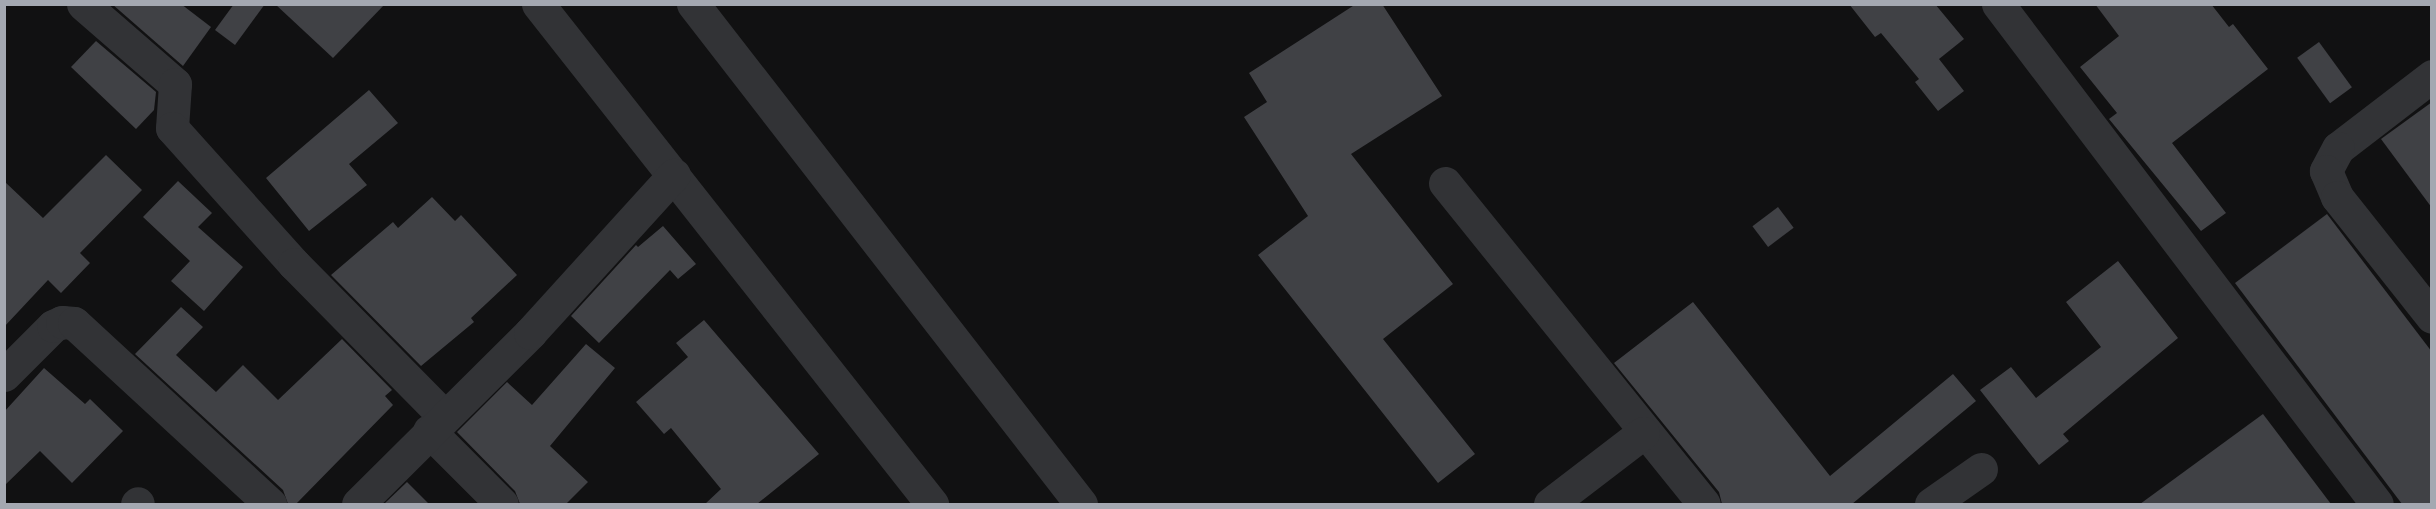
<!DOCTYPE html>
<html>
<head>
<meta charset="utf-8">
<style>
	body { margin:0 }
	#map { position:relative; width:2436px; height:509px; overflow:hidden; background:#111112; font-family:"Fira Sans Condensed",sans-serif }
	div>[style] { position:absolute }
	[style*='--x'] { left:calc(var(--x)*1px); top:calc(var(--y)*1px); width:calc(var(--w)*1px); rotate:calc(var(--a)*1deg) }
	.building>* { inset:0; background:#404145; transform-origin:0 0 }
	.minor>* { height:33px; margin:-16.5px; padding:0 16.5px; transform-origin:16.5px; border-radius:16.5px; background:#323336 }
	span { translate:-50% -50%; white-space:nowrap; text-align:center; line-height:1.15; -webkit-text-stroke:6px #0c0c0d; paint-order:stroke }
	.frame { position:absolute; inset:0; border:6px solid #a4a8b1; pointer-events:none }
</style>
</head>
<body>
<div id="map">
	<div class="building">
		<i style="clip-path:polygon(112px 4px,181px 4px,211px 27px,183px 66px)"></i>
		<i style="clip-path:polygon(234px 4px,265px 4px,235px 45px,215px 30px)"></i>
		<i style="clip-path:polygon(275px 4px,385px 4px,333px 58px)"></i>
		<i style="clip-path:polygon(1356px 4px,1382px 4px,1442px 96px,1351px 154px,1453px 284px,1383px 339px,1475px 454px,1438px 483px,1258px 255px,1308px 216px,1244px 117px,1267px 102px,1249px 73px)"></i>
		<i style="clip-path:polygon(1849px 4px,1935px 4px,1964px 39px,1939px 59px,1964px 91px,1938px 111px,1915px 82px,1919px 79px,1881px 33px,1875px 37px)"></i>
		<i style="clip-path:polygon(2095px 4px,2211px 4px,2229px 27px,2233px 24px,2268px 69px,2172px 143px,2226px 213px,2201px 231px,2109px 119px,2117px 113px,2080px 67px,2119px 36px)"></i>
		<i style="clip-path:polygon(96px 41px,156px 92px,154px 110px,136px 129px,71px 67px)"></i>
		<i style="left:2319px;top:42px;width:56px;height:27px;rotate:54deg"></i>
		<i style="clip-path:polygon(369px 90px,398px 123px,349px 164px,367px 185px,309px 231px,266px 178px)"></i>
		<i style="clip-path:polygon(2432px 102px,2432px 208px,2381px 139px)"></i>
		<i style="clip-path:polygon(106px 155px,142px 190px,80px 253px,90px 263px,61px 293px,48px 280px,4px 327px,4px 181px,43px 218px)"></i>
		<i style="clip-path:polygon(178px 181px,212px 213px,198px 227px,243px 267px,204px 311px,171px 281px,190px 261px,143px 217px)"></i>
		<i style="clip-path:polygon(432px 197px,455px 221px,461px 215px,517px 275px,471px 318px,474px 322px,421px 366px,331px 275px,393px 222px,398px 228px)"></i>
		<i style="left:1778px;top:207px;width:26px;height:32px;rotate:53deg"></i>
		<i style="clip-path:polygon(2327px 214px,2432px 352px,2432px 504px,2402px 504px,2235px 283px)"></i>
		<i style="clip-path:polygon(663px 226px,696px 264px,678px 279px,670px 270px,599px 343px,571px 316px,636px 245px,638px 247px)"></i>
		<i style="clip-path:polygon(2118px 261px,2178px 338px,2063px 434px,2069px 441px,2039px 465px,1980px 390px,2011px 367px,2036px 398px,2101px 347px,2066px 302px)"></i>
		<i style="clip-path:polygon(1693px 302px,1830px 476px,1953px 374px,1976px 401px,1852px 504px,1722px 504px,1719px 492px,1614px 363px)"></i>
		<i style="clip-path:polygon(181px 307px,203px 327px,176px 355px,216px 392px,243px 365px,278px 400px,342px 339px,392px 390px,385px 396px,393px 405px,296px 504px,288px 504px,283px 490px,135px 354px)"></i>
		<i style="clip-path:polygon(704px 320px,819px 454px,757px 504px,705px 504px,721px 489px,671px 428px,664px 434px,636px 402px,688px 357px,676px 343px)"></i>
		<i style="clip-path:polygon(586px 344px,615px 368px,550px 446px,588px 482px,566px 504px,520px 504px,515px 491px,457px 432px,507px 382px,532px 405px)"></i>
		<i style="clip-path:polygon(44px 368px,85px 404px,90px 399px,123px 431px,72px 483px,40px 451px,4px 486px,4px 412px)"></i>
		<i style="clip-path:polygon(2263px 414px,2331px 504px,2140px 504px)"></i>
		<i style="clip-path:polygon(407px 482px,429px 504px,384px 504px)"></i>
	</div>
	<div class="minor">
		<i style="--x:83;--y:4;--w:122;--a:41"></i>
		<i style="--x:175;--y:84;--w:44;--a:93.9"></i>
		<i style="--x:172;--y:128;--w:183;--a:48.1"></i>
		<i style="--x:294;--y:264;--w:214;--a:45.4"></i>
		<i style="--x:538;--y:4;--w:637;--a:51.76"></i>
		<i style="--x:693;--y:4;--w:633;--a:52.19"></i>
		<i style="--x:1998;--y:4;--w:627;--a:52.84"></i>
		<i style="--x:2432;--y:76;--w:118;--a:142.5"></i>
		<i style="--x:2338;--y:148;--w:26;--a:118"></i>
		<i style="--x:2326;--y:171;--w:28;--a:67"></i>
		<i style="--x:2337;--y:197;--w:153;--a:51.6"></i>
		<i style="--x:1445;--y:183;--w:412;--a:51.1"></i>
		<i style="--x:4;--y:375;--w:69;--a:-45"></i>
		<i style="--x:53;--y:326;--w:10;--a:-24"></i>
		<i style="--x:62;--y:322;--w:12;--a:5"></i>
		<i style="--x:74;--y:323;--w:267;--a:42.7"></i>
		<i style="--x:429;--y:431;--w:103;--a:45"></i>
		<i style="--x:137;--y:504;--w:1;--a:-45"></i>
		<i style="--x:358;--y:504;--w:243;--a:-44.8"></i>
		<i style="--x:530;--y:333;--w:214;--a:-47.7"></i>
		<i style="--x:1550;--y:504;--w:117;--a:-37.4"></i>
		<i style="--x:1931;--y:504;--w:61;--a:-35"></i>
	</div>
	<div class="frame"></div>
</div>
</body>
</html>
